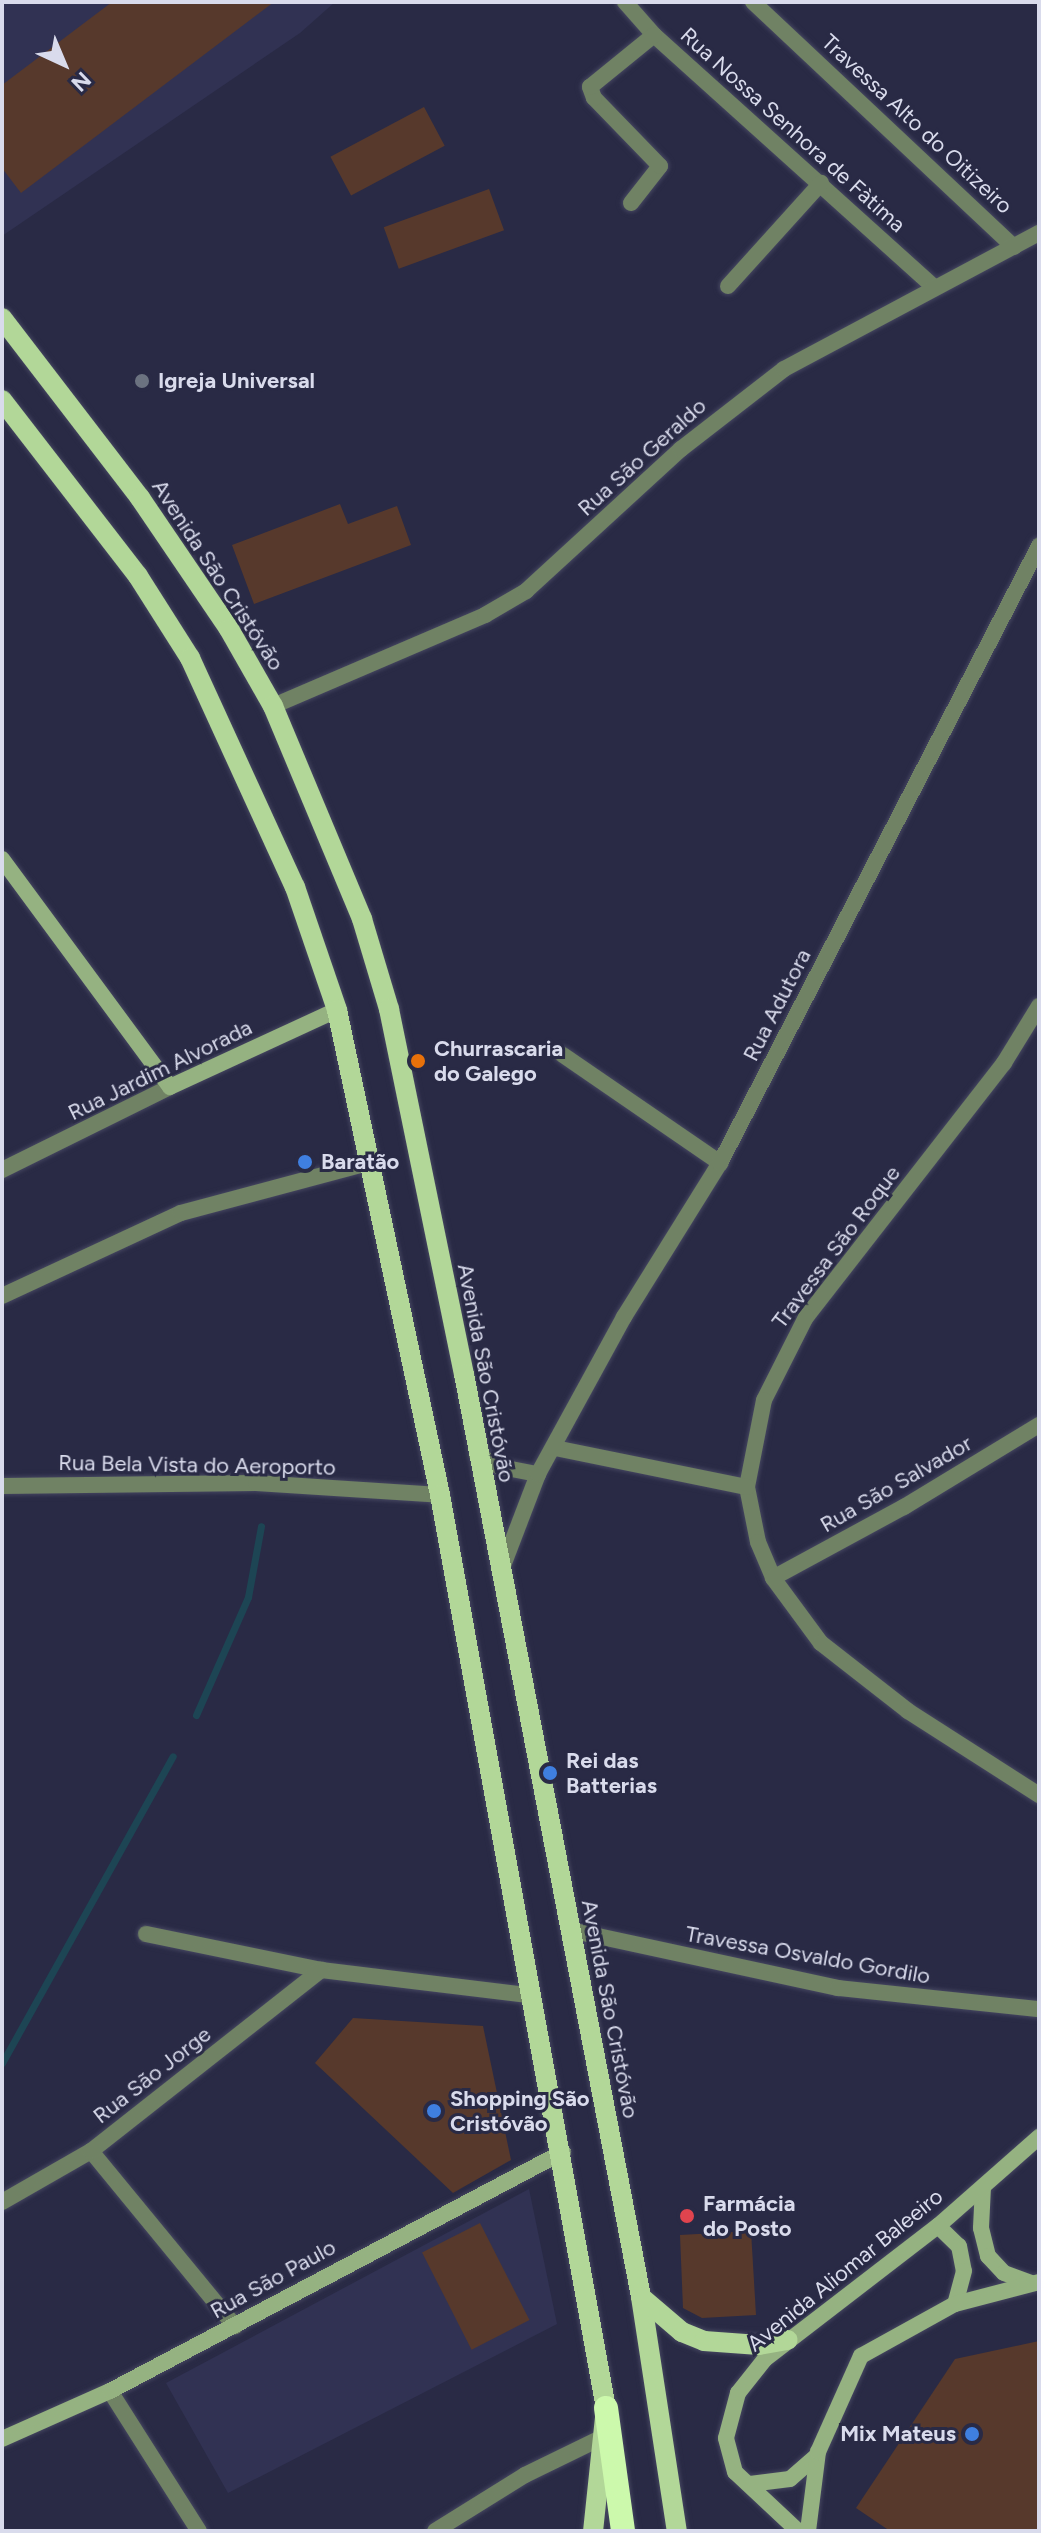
<!DOCTYPE html>
<html>
<head>
<meta charset="utf-8">
<style>
	body { margin:0 }
	#map { position:relative; width:1041px; height:2533px; overflow:hidden; background:#292a45; font-family:Figtree,sans-serif }
	div>[style] { position:absolute }
	[style*='--x'] { left:calc(var(--x)*1px); top:calc(var(--y)*1px); width:calc(var(--w)*1px); rotate:calc(var(--a)*1deg) }
	.built>* { inset:0; background:#313253 }
	.stream>* { height:7px; margin:-3.5px; padding:0 3.5px; transform-origin:3.5px; border-radius:3.5px; background:#1d4554 }
	.building>* { inset:0; background:#57392c; transform-origin:0 0 }
	.roads { filter:drop-shadow(0 0 2px #454660) drop-shadow(0 0 2px #454660) }
	.street>* { height:16px; margin:-8px; padding:0 8px; transform-origin:8px; border-radius:8px; background:#708264 }
	.secondary>* { height:16px; margin:-8px; padding:0 8px; transform-origin:8px; border-radius:8px; background:#95b281 }
	.primary>* { height:20px; margin:-10px; padding:0 10px; transform-origin:10px; border-radius:10px; background:#b2d798 }
	.highway>* { height:24px; margin:-12px; padding:0 12px; transform-origin:12px; border-radius:12px; background:#ccf9ac }
	.dots>* { width:22px; height:22px; translate:-50% -50%; box-sizing:border-box; border:4px solid #292a45; border-radius:50% }
	span { translate:-50% -50%; white-space:nowrap; text-align:center; line-height:1.15; -webkit-text-stroke:6px #292a45; paint-order:stroke }
	.street-label { font-size:22px; color:#d9dbec }
	.poi-label { font-size:22px; color:#d9dbec; font-weight:700 }
	.left { translate:0 -50%; text-align:left }
	.right { translate:-100% -50%; text-align:right }
	.frame { position:absolute; inset:0; border:4px solid #d9dbec; pointer-events:none }
	.north { position:absolute; left:24px; top:24px; width:80px; height:80px; -webkit-text-stroke:6px #292a45; paint-order:stroke; rotate:136deg; font-size:22px; font-weight:700; line-height:32px; text-align:center; color:#d9dbec }
	.north::after { content:''; display:block; margin:auto; width:28px; height:36px; background:#d9dbec; clip-path:polygon(50% 0,100% 100%,50% 72%,0 100%) }
</style>
</head>
<body>
<div id="map">
	<div class="built">
		<i style="clip-path:polygon(2px 2px,335px 2px,300px 33px,2px 236px)"></i>
		<i style="clip-path:polygon(529px 2189px,557px 2324px,228px 2493px,166px 2383px)"></i>
	</div>
	<div class="stream">
		<i style="--x:196;--y:1715;--w:129;--a:-66.2"></i>
		<i style="--x:248;--y:1597;--w:72;--a:-79.6"></i>
		<i style="--x:2;--y:2063;--w:351;--a:-60.9"></i>
	</div>
	<div class="building">
		<i style="clip-path:polygon(112px 2px,274px 2px,21px 193px,2px 168px,2px 85px)"></i>
		<i style="left:424px;top:107px;width:44px;height:106px;rotate:62deg"></i>
		<i style="left:489px;top:189px;width:44px;height:112px;rotate:70deg"></i>
		<i style="clip-path:polygon(340px 504px,348px 524px,397px 506px,411px 545px,254px 604px,232px 545px)"></i>
		<i style="clip-path:polygon(353px 2018px,483px 2026px,511px 2160px,453px 2193px,315px 2063px)"></i>
		<i style="left:480px;top:2223px;width:109px;height:65px;rotate:63deg"></i>
		<i style="clip-path:polygon(751px 2231px,756px 2315px,702px 2318px,683px 2308px,680px 2235px)"></i>
		<i style="clip-path:polygon(1039px 2341px,1039px 2531px,890px 2531px,856px 2508px,955px 2359px)"></i>
	</div>
	<div class="roads">
		<div class="street">
			<i style="--x:625;--y:2;--w:44;--a:48.7"></i>
			<i style="--x:654;--y:35;--w:377;--a:42"></i>
			<i style="--x:753;--y:2;--w:358;--a:43.2"></i>
			<i style="--x:631;--y:203;--w:47;--a:-51.9"></i>
			<i style="--x:660;--y:166;--w:95;--a:-134.1"></i>
			<i style="--x:594;--y:98;--w:12;--a:-110"></i>
			<i style="--x:590;--y:87;--w:82;--a:-39.1"></i>
			<i style="--x:728;--y:286;--w:139;--a:-47.9"></i>
			<i style="--x:273;--y:706;--w:231;--a:-23.2"></i>
			<i style="--x:485;--y:615;--w:48;--a:-30.3"></i>
			<i style="--x:526;--y:591;--w:210;--a:-42.5"></i>
			<i style="--x:681;--y:449;--w:130;--a:-37.8"></i>
			<i style="--x:784;--y:369;--w:289;--a:-28.1"></i>
			<i style="--x:1039;--y:1006;--w:67;--a:121.6"></i>
			<i style="--x:1004;--y:1063;--w:322;--a:127.9"></i>
			<i style="--x:806;--y:1317;--w:93;--a:116.8"></i>
			<i style="--x:764;--y:1400;--w:89;--a:101.1"></i>
			<i style="--x:747;--y:1487;--w:56;--a:78.7"></i>
			<i style="--x:758;--y:1542;--w:39;--a:67"></i>
			<i style="--x:773;--y:1578;--w:81;--a:53.6"></i>
			<i style="--x:821;--y:1643;--w:110;--a:38"></i>
			<i style="--x:908;--y:1711;--w:156;--a:32.7"></i>
			<i style="--x:563;--y:1055;--w:191;--a:34.5"></i>
			<i style="--x:2;--y:1170;--w:187;--a:-26.3"></i>
			<i style="--x:2;--y:1296;--w:197;--a:-24.9"></i>
			<i style="--x:181;--y:1213;--w:198;--a:-15"></i>
			<i style="--x:555;--y:1448;--w:196;--a:11.5"></i>
			<i style="--x:477;--y:1455;--w:27;--a:27"></i>
			<i style="--x:501;--y:1467;--w:38;--a:11"></i>
			<i style="--x:2;--y:1486;--w:254;--a:-0.7"></i>
			<i style="--x:256;--y:1483;--w:184;--a:3.7"></i>
			<i style="--x:501;--y:1571;--w:104;--a:-69.1"></i>
			<i style="--x:538;--y:1474;--w:179;--a:-61.3"></i>
			<i style="--x:624;--y:1317;--w:181;--a:-58.1"></i>
			<i style="--x:720;--y:1163;--w:695;--a:-62.66"></i>
			<i style="--x:773;--y:1578;--w:149;--a:-28.5"></i>
			<i style="--x:904;--y:1507;--w:158;--a:-31.3"></i>
			<i style="--x:570;--y:1930;--w:274;--a:12.2"></i>
			<i style="--x:838;--y:1988;--w:202;--a:6"></i>
			<i style="--x:146;--y:1934;--w:179;--a:11.6"></i>
			<i style="--x:321;--y:1970;--w:209;--a:6.9"></i>
			<i style="--x:91;--y:2151;--w:227;--a:50.6"></i>
			<i style="--x:2;--y:2202;--w:103;--a:-29.8"></i>
			<i style="--x:91;--y:2151;--w:293;--a:-38.2"></i>
			<i style="--x:110;--y:2391;--w:166;--a:57.6"></i>
			<i style="--x:435;--y:2531;--w:106;--a:-31.9"></i>
			<i style="--x:525;--y:2475;--w:89;--a:-26"></i>
		</div>
		<div class="secondary">
			<i style="--x:2;--y:859;--w:283;--a:53.6"></i>
			<i style="--x:170;--y:1087;--w:184;--a:-24.8"></i>
			<i style="--x:983;--y:2187;--w:41;--a:92.8"></i>
			<i style="--x:981;--y:2228;--w:29;--a:76"></i>
			<i style="--x:988;--y:2256;--w:23;--a:47"></i>
			<i style="--x:1004;--y:2273;--w:29;--a:20"></i>
			<i style="--x:938;--y:2226;--w:29;--a:44"></i>
			<i style="--x:959;--y:2246;--w:25;--a:79"></i>
			<i style="--x:964;--y:2271;--w:34;--a:105"></i>
			<i style="--x:2;--y:2439;--w:118;--a:-24"></i>
			<i style="--x:110;--y:2391;--w:512;--a:-27.82"></i>
			<i style="--x:750;--y:2484;--w:40;--a:-7.1"></i>
			<i style="--x:790;--y:2479;--w:35;--a:-41"></i>
			<i style="--x:798;--y:2531;--w:86;--a:-136.9"></i>
			<i style="--x:735;--y:2472;--w:35;--a:-105"></i>
			<i style="--x:726;--y:2438;--w:47;--a:-75.1"></i>
			<i style="--x:738;--y:2393;--w:43;--a:-51.5"></i>
			<i style="--x:765;--y:2359;--w:218;--a:-37.6"></i>
			<i style="--x:938;--y:2226;--w:135;--a:-41.4"></i>
			<i style="--x:808;--y:2531;--w:80;--a:-82.8"></i>
			<i style="--x:818;--y:2452;--w:105;--a:-65.9"></i>
			<i style="--x:861;--y:2356;--w:107;--a:-29"></i>
			<i style="--x:955;--y:2304;--w:87;--a:-14.7"></i>
		</div>
		<div class="primary">
			<i style="--x:2;--y:318;--w:227;--a:52.5"></i>
			<i style="--x:140;--y:498;--w:158;--a:55.8"></i>
			<i style="--x:229;--y:629;--w:89;--a:60.3"></i>
			<i style="--x:273;--y:706;--w:231;--a:67.3"></i>
			<i style="--x:362;--y:919;--w:94;--a:73.3"></i>
			<i style="--x:389;--y:1009;--w:373;--a:78.4"></i>
			<i style="--x:464;--y:1374;--w:940;--a:79.14"></i>
			<i style="--x:641;--y:2297;--w:237;--a:81.3"></i>
			<i style="--x:2;--y:400;--w:222;--a:52.3"></i>
			<i style="--x:138;--y:576;--w:97;--a:57.6"></i>
			<i style="--x:190;--y:658;--w:252;--a:65.4"></i>
			<i style="--x:295;--y:887;--w:130;--a:71.1"></i>
			<i style="--x:337;--y:1010;--w:496;--a:78"></i>
			<i style="--x:440;--y:1495;--w:928;--a:79.7"></i>
			<i style="--x:606;--y:2408;--w:124;--a:96"></i>
			<i style="--x:641;--y:2297;--w:54;--a:40.5"></i>
			<i style="--x:682;--y:2332;--w:24;--a:22"></i>
			<i style="--x:704;--y:2341;--w:55;--a:4.2"></i>
			<i style="--x:759;--y:2345;--w:29;--a:-10"></i>
		</div>
		<div class="highway">
			<i style="--x:606;--y:2408;--w:124;--a:82.1"></i>
		</div>
	</div>
	<div class="dots">
		<i style="left:142px;top:381px;background:#6b7280"></i>
		<i style="left:418px;top:1061px;background:#e8710a"></i>
		<i style="left:305px;top:1162px;background:#3f7fe0"></i>
		<i style="left:550px;top:1773px;background:#3f7fe0"></i>
		<i style="left:434px;top:2111px;background:#3f7fe0"></i>
		<i style="left:687px;top:2216px;background:#e0444e"></i>
		<i style="left:972px;top:2434px;background:#3f7fe0"></i>
	</div>
	<div class="street-label">
		<span style="left:917px;top:124px;rotate:43deg">Travessa Alto do Oitizeiro</span>
		<span style="left:793px;top:130px;rotate:42deg">Rua Nossa Senhora de Fàtima</span>
		<span style="left:642px;top:457px;rotate:-42deg">Rua São Geraldo</span>
		<span style="left:218px;top:575px;rotate:57deg">Avenida São Cristóvão</span>
		<span style="left:777px;top:1005px;rotate:-63deg">Rua Adutora</span>
		<span style="left:160px;top:1070px;rotate:-26deg">Rua Jardim Alvorada</span>
		<span style="left:836px;top:1247px;rotate:-53deg">Travessa São Roque</span>
		<span style="left:486px;top:1373px;rotate:79deg">Avenida São Cristóvão</span>
		<span style="left:197px;top:1465px;rotate:1deg">Rua Bela Vista do Aeroporto</span>
		<span style="left:896px;top:1484px;rotate:-30deg">Rua São Salvador</span>
		<span style="left:808px;top:1955px;rotate:10deg">Travessa Osvaldo Gordilo</span>
		<span style="left:610px;top:2009px;rotate:79deg">Avenida São Cristóvão</span>
		<span style="left:152px;top:2075px;rotate:-38deg">Rua São Jorge</span>
		<span style="left:845px;top:2270px;rotate:-39deg">Avenida Aliomar Baleeiro</span>
		<span style="left:273px;top:2279px;rotate:-29deg">Rua São Paulo</span>
	</div>
	<div class="poi-label">
		<span class="left" style="left:158px;top:381px">Igreja Universal</span>
		<span class="left" style="left:434px;top:1061px">Churrascaria<br>do Galego</span>
		<span class="left" style="left:321px;top:1162px">Baratão</span>
		<span class="left" style="left:566px;top:1773px">Rei das<br>Batterias</span>
		<span class="left" style="left:450px;top:2111px">Shopping São<br>Cristóvão</span>
		<span class="left" style="left:703px;top:2216px">Farmácia<br>do Posto</span>
		<span class="right" style="left:956px;top:2434px">Mix Mateus</span>
	</div>
	<div class="frame"></div>
	<div class="north">N</div>
</div>
</body>
</html>
